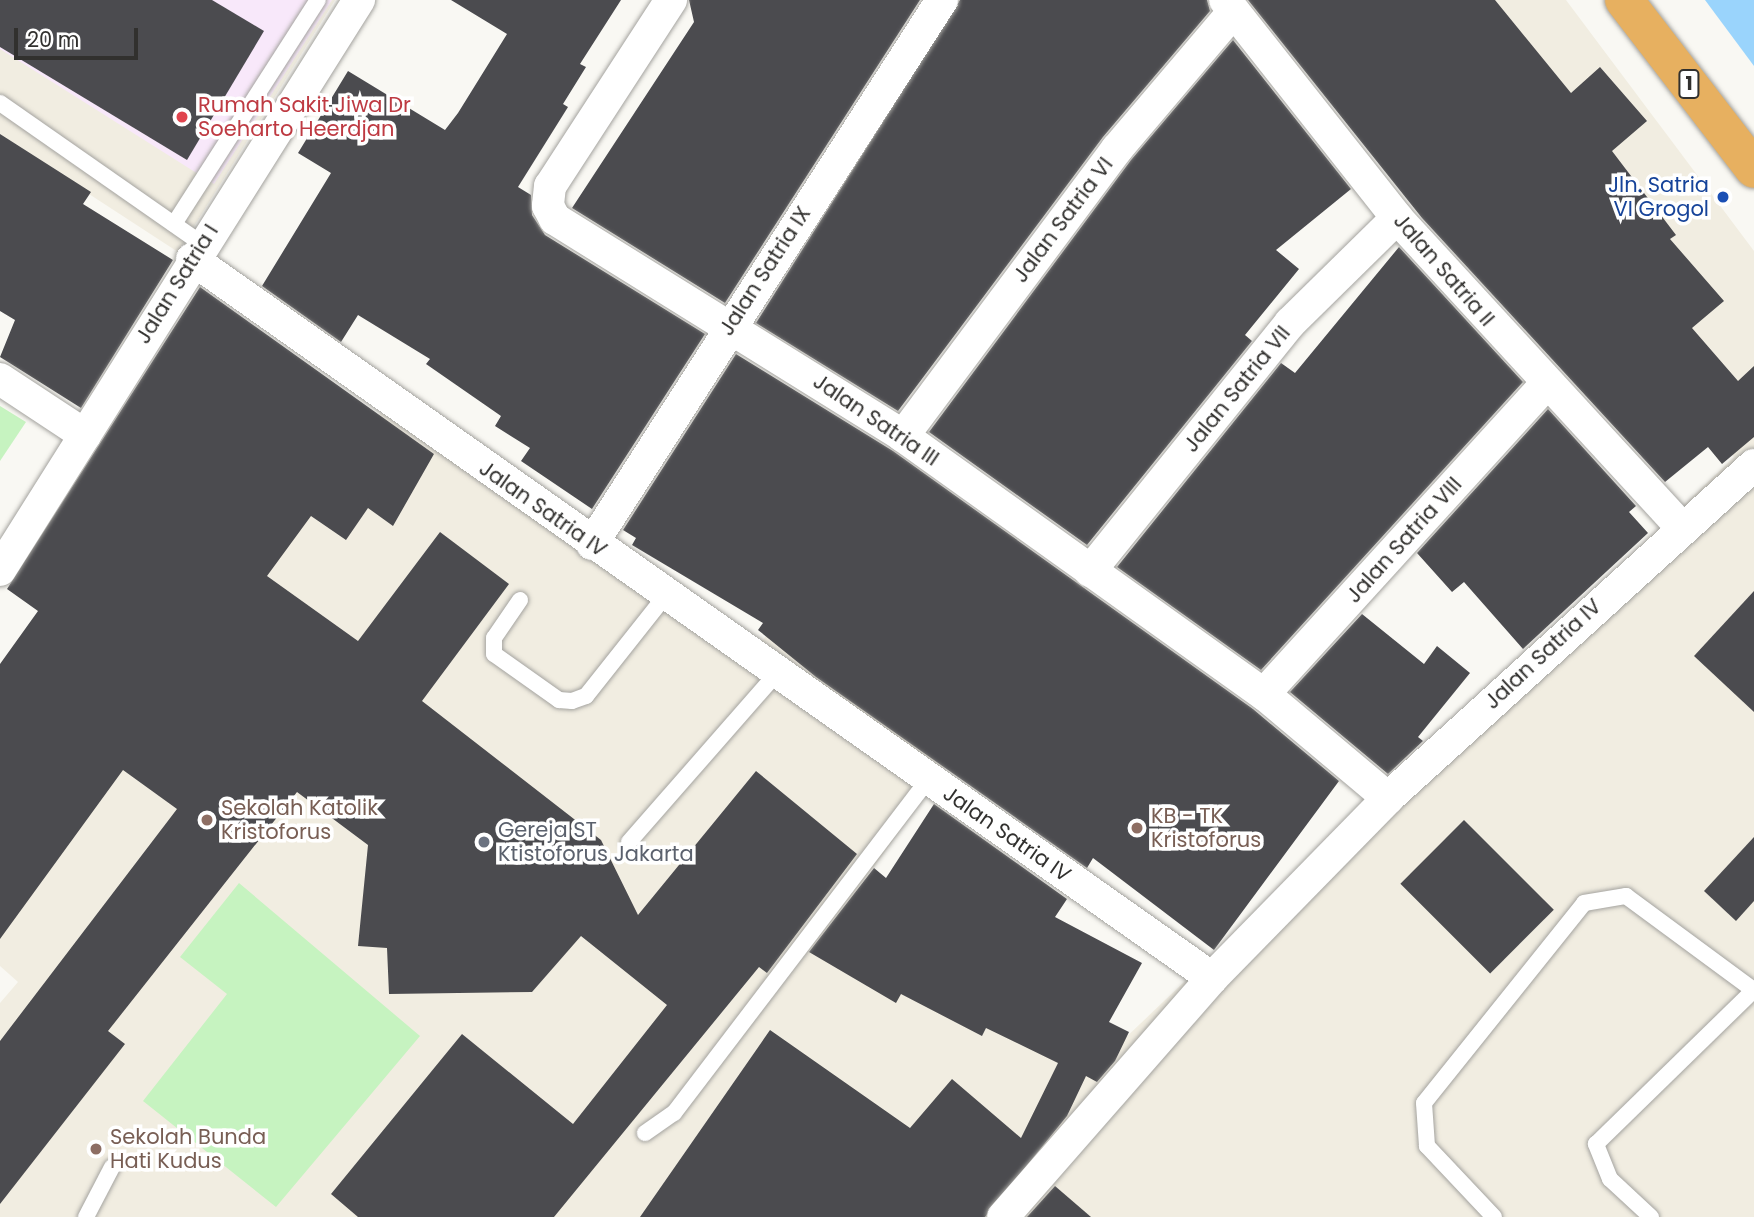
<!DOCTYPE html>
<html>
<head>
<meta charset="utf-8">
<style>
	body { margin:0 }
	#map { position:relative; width:1754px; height:1217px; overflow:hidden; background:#f9f8f3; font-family:Poppins,sans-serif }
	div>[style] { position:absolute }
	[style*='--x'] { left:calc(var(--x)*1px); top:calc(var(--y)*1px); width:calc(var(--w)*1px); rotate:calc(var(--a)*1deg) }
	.built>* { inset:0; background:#f1ede1 }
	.medical>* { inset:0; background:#f8e8fa }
	.green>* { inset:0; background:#c6f3c0 }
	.water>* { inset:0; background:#9ad4fc }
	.building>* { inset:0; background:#4b4b4f; transform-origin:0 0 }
	.roads { filter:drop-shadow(0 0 2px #a4a39f) drop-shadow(0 0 2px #a4a39f) }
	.service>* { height:16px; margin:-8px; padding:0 8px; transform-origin:8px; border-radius:8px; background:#fff }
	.minor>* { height:32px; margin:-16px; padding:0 16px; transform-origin:16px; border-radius:16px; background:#fff }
	.trunk>* { height:38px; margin:-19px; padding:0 19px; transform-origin:19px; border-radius:19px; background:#e7b060 }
	.dots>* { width:19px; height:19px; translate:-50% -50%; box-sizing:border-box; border:4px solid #fff; border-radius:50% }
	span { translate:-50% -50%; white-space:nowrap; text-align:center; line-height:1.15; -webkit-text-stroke:7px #fff; paint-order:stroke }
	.shield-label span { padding:2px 5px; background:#fff; border:2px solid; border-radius:5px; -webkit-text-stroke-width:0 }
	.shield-label { font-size:19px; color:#31302e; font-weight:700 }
	.health-label { font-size:21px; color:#be3a42 }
	.left { translate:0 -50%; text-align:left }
	.transit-label { font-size:21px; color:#164399 }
	.right { translate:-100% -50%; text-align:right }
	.street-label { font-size:21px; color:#31302e }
	.education-label { font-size:21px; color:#785e54 }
	.worship-label { font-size:21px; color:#5b616d }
	.scale { position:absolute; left:14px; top:28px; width:124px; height:32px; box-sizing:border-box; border:4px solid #31302e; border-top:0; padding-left:9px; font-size:21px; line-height:24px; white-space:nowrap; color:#31302e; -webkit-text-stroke:5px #fff; paint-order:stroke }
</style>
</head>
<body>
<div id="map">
	<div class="built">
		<i style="clip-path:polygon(0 0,335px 0,178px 252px,0 136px)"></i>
		<i style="clip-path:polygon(1379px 0,1566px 0,1754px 251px,1754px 1217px,0 1217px,0 1003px,18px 982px,0 966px,0 907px,381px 412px,743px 665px,848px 532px,1026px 656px,829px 929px,1097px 1065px,1734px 457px)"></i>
	</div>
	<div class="medical">
		<i style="clip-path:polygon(0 0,332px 0,214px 184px,0 49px)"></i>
	</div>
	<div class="green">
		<i style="clip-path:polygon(0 406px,26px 422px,0 461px)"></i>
		<i style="clip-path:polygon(239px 883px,420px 1036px,276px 1207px,143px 1101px,227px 994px,180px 957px)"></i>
	</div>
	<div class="water">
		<i style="clip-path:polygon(1705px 0,1754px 0,1754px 66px)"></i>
	</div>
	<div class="building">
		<i style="clip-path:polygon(0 0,212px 0,264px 31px,187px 160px,0 47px)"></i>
		<i style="clip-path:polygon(451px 0,621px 0,580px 64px,586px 67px,563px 104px,568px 107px,518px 187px,531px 195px,532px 215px,545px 235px,705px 334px,592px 509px,521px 461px,530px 448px,495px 426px,501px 416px,426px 364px,430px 359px,358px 315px,341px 342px,262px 286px,331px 173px,298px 153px,348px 71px,445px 130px,458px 113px,507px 34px)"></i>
		<i style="clip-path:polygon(689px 0,920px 0,725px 303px,572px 208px,694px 22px)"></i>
		<i style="clip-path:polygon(960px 0,1207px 0,1210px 11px,1103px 137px,898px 411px,756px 323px)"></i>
		<i style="clip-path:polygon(1248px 0,1495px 0,1571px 93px,1600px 67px,1647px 121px,1612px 151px,1676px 235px,1670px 239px,1724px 301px,1692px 328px,1738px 381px,1754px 366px,1754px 437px,1722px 464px,1708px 447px,1665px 482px,1422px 218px)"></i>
		<i style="clip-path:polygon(1233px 40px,1351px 189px,1276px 250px,1299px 269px,1245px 335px,1252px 341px,1087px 545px,929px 432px,1131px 160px)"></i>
		<i style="clip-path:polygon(0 134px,91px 192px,83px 204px,173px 260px,81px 408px,0 357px,15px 320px,0 311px)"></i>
		<i style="clip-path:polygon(1399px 247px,1523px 382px,1261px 670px,1117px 567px,1281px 363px,1295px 373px)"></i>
		<i style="clip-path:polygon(200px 287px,434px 454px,393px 526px,368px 508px,346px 540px,311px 516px,267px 576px,358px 641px,440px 532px,509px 584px,422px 701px,601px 840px,638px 915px,756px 771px,857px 854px,767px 973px,759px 967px,554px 1217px,358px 1217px,331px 1194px,462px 1034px,573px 1124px,667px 1005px,581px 936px,532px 992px,389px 994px,387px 948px,358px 946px,368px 845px,297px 792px,108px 1031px,125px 1044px,0 1204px,0 1041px,177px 809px,123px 770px,0 939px,0 664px,38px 611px,7px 589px)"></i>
		<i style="clip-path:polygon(736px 354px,893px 451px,1253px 709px,1339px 781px,1214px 950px,1093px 858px,1087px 868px,816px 677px,758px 630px,763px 623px,632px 545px,636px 538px,623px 530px)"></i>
		<i style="clip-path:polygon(1548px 409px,1636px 506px,1629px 512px,1648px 533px,1523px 649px,1464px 582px,1452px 592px,1417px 553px)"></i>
		<i style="clip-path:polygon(1754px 591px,1754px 712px,1694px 656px)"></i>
		<i style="clip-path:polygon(1362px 614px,1424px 664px,1437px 646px,1470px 673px,1418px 737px,1423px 741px,1388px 774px,1290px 692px)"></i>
		<i style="clip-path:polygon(934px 804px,1067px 899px,1055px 917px,1142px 963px,1109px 1022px,1129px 1032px,1115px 1061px,1097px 1082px,1086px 1076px,1067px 1116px,985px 1217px,640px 1217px,770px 1030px,910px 1128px,952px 1079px,1021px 1138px,1058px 1063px,986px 1028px,982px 1036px,901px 994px,896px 1003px,809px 952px,874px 868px,886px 878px)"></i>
		<i style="left:1464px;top:820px;width:127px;height:90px;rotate:45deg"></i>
		<i style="clip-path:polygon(1754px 837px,1754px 901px,1736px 921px,1704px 891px)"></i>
		<i style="clip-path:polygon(1055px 1186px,1091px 1217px,1027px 1217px)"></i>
	</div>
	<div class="roads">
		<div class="service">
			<i style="--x:0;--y:103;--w:246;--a:34.9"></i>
			<i style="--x:174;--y:224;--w:266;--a:-57.3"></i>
			<i style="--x:520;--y:600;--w:46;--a:124.4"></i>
			<i style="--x:494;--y:638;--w:16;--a:90"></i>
			<i style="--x:494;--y:654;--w:80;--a:35.3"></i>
			<i style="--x:559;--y:700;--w:13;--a:4"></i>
			<i style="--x:572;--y:701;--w:15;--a:-20"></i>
			<i style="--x:586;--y:696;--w:129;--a:-51.6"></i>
			<i style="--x:629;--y:842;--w:225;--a:-48.8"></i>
			<i style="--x:645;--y:1133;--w:35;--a:-35"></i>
			<i style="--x:674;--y:1113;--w:420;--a:-52.7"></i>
			<i style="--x:86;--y:1217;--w:56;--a:-62.5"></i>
			<i style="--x:1494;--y:1217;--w:98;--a:-133.3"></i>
			<i style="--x:1427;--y:1146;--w:43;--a:-94"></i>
			<i style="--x:1424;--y:1103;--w:256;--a:-51.3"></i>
			<i style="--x:1584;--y:903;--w:43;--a:-9.5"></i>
			<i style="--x:1626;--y:896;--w:155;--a:36.4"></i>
			<i style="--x:1651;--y:1217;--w:56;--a:-137.2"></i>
			<i style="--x:1610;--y:1179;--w:38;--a:-112"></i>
			<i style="--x:1596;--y:1144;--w:221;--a:-44.3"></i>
		</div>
		<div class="minor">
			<i style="--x:671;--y:0;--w:222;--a:123"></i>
			<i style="--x:550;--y:186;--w:20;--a:96"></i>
			<i style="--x:548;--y:206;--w:15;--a:62"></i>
			<i style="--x:555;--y:219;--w:410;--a:31.9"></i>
			<i style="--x:903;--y:436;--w:444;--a:35.6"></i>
			<i style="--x:1264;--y:694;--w:162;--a:40"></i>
			<i style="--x:1225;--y:0;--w:278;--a:51.7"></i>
			<i style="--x:1397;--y:218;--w:418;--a:47.4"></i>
			<i style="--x:192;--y:259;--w:1248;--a:35.18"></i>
			<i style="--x:0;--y:379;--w:102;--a:33.4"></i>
			<i style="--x:903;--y:436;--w:358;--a:-53.3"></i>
			<i style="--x:1117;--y:149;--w:180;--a:-49.7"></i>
			<i style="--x:592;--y:544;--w:647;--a:-57.24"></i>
			<i style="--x:0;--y:570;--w:674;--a:-57.8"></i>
			<i style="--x:1090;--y:571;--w:319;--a:-51.1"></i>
			<i style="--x:1290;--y:323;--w:150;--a:-44.5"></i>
			<i style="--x:1264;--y:694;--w:418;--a:-47.7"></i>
			<i style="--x:1003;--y:1217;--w:317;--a:-48.8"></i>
			<i style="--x:1212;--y:978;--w:252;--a:-45.6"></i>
			<i style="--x:1388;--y:798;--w:495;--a:-42.3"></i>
		</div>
		<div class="trunk">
			<i style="--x:1624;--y:0;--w:213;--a:52.4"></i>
		</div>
	</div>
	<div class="dots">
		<i style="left:182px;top:117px;background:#e0444e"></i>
		<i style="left:1723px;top:197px;background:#1a4fb4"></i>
		<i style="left:207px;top:820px;background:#8d6e63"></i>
		<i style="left:1137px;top:828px;background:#8d6e63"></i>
		<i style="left:484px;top:842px;background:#6b7280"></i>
		<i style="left:96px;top:1149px;background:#8d6e63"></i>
	</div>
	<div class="shield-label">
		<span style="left:1689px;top:84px">1</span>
	</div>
	<div class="health-label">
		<span class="left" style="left:198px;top:117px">Rumah Sakit Jiwa Dr<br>Soeharto Heerdjan</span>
	</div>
	<div class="transit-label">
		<span class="right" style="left:1709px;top:197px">Jln. Satria<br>VI Grogol</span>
	</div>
	<div class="street-label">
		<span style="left:1063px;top:220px;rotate:-53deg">Jalan Satria VI</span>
		<span style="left:1444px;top:270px;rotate:49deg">Jalan Satria II</span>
		<span style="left:765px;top:271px;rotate:-57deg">Jalan Satria IX</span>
		<span style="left:177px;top:284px;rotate:-58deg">Jalan Satria I</span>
		<span style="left:1237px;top:389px;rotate:-51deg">Jalan Satria VII</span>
		<span style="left:876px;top:420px;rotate:34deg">Jalan Satria III</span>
		<span style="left:543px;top:509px;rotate:35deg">Jalan Satria IV</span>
		<span style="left:1404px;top:540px;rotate:-48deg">Jalan Satria VIII</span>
		<span style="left:1543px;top:654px;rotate:-43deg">Jalan Satria IV</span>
		<span style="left:1007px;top:834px;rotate:35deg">Jalan Satria IV</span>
	</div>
	<div class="education-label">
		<span class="left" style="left:221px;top:820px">Sekolah Katolik<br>Kristoforus</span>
		<span class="left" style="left:1151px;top:828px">KB - TK<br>Kristoforus</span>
		<span class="left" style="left:110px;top:1149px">Sekolah Bunda<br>Hati Kudus</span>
	</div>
	<div class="worship-label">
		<span class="left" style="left:498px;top:842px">Gereja ST<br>Ktistoforus Jakarta</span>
	</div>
	<div class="scale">20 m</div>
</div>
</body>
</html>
